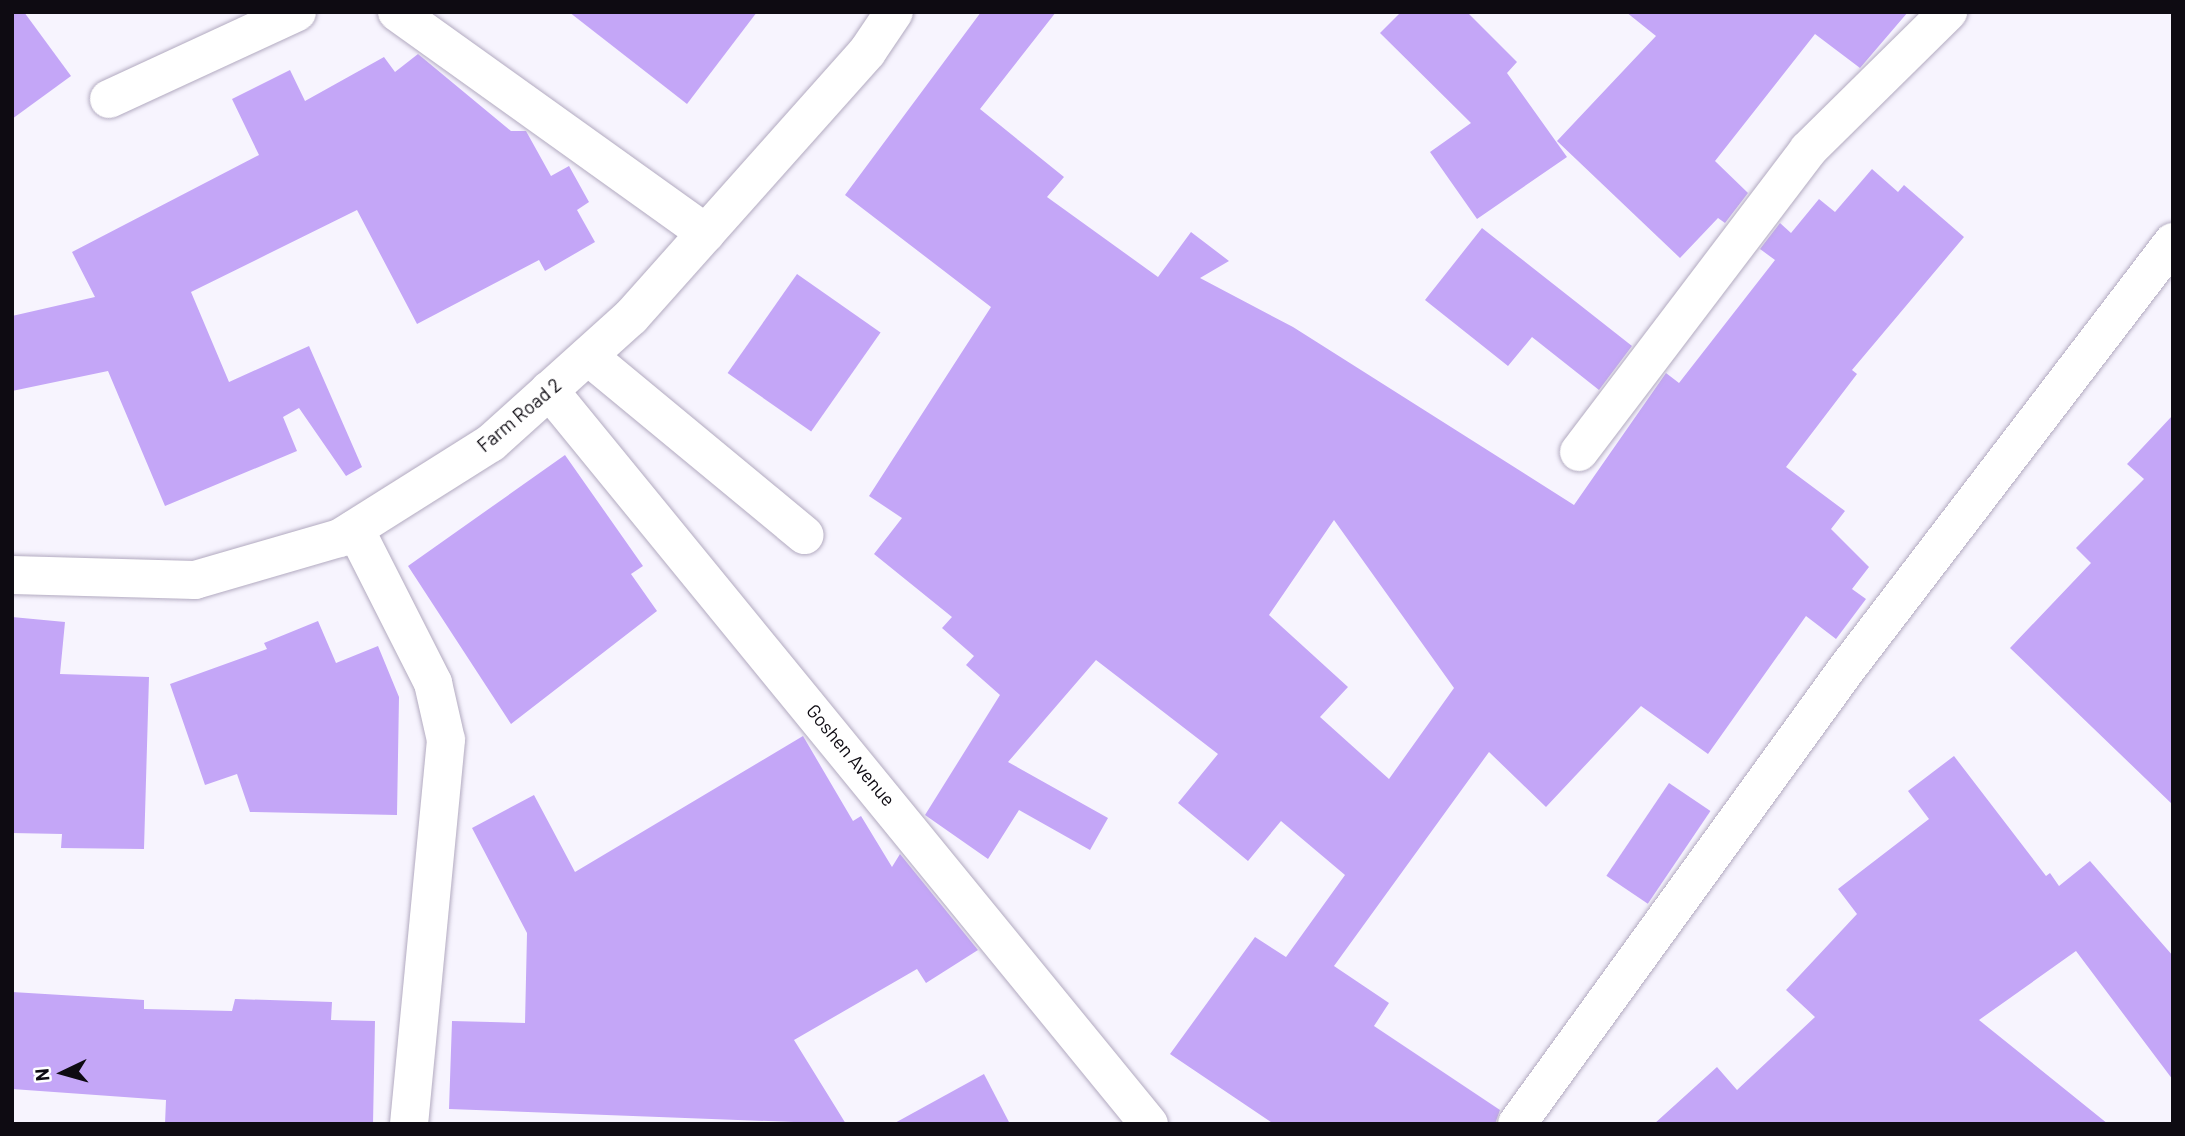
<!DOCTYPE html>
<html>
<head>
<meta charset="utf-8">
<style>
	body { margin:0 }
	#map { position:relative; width:2185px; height:1136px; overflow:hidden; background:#f7f4fe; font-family:Barlow,sans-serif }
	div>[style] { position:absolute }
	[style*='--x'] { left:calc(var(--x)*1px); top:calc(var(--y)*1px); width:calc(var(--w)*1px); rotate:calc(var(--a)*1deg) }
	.building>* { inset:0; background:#c4a6f7; transform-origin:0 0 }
	.roads { filter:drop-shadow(0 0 2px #b2aac0) drop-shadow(0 0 2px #b2aac0) }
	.street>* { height:38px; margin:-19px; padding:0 19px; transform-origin:19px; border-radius:19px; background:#fff }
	span { translate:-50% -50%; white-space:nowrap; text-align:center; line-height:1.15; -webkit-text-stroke:6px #fff; paint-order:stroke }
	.street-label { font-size:19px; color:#0e0b12 }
	.frame { position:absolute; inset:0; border:14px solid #0e0b12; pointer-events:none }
	.north { position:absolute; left:28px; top:1038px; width:70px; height:70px; -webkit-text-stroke:5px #fff; paint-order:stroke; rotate:265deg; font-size:19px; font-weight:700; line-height:28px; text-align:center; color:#0e0b12 }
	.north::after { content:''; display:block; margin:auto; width:24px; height:32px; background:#0e0b12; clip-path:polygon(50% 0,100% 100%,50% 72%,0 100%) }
</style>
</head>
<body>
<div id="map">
	<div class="building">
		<i style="clip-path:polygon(12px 12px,24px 12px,71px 76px,12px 119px)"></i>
		<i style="clip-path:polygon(569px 12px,757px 12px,687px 104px)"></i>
		<i style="clip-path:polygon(evenodd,981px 12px,1056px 12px,980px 109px,1064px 177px,1047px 197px,1158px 277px,1191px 232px,1229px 261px,1200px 278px,1293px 327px,1574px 505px,1666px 373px,1679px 383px,1775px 260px,1760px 249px,1780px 223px,1791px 233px,1819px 199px,1835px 212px,1872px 169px,1898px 192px,1904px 185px,1964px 237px,1852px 370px,1857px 374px,1786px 467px,1845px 511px,1831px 529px,1869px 567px,1852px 589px,1866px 599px,1836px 639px,1806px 616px,1708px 754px,1641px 706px,1546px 807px,1489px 752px,1334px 966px,1389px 1003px,1374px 1026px,1500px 1110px,1495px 1124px,1274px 1124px,1170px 1054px,1255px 937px,1286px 957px,1345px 875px,1281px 821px,1248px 861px,1178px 803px,1218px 754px,1096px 660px,1008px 762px,1108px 818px,1090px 850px,1019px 810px,988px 859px,925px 815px,1000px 695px,966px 665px,974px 656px,942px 628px,952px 617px,874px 554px,902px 518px,869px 496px,991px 307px,845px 195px,981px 12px,1334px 520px,1454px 688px,1389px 779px,1320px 717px,1348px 687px,1269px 615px,1334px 520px)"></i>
		<i style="clip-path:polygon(1401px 12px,1467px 12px,1517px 62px,1507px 73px,1567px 157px,1477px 219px,1430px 152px,1471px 123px,1380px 33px)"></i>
		<i style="clip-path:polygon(1626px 12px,1908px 12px,1860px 68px,1815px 34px,1715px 161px,1748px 193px,1725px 223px,1718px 218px,1680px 258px,1557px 141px,1656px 36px)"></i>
		<i style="clip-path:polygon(418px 54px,511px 131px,526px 131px,551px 176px,569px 166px,589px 202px,577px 210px,595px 242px,545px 271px,539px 260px,417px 324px,357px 210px,191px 292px,229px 382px,309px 346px,362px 467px,346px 476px,299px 408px,283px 417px,297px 451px,165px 506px,108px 371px,12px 391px,12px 316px,95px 297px,72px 252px,259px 155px,232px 99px,290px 70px,305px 101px,384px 57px,395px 72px)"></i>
		<i style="clip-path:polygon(1482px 228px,1632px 346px,1599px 390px,1532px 337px,1508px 366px,1425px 300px)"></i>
		<i style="left:797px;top:274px;width:102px;height:121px;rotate:35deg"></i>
		<i style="clip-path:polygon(2173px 415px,2173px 805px,2010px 648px,2091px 563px,2076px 548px,2144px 479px,2127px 464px)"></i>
		<i style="clip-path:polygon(565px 455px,643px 566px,631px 574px,657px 611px,511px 724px,408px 566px)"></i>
		<i style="clip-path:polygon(12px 617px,65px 622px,60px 674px,149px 677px,144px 849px,61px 848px,62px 834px,12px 833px)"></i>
		<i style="clip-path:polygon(318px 621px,336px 663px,378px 646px,399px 697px,397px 815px,250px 812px,237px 774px,205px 785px,170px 684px,267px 649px,264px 643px)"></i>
		<i style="clip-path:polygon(803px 736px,853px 821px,861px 816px,892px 867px,900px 854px,978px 950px,926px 983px,917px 969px,794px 1040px,846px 1124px,449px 1109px,452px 1021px,525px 1023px,527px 933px,472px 828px,534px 795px,575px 872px)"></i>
		<i style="clip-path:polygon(1954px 756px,2046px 876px,2050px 873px,2059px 886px,2090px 861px,2173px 956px,2173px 1080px,2076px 951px,1979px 1020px,2108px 1124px,1654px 1124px,1717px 1067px,1737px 1090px,1815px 1017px,1786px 990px,1857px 914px,1838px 889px,1929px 819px,1908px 791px)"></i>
		<i style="left:1669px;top:783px;width:50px;height:112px;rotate:34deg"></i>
		<i style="clip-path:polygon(12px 992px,144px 1000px,144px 1009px,232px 1011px,235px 999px,332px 1002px,331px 1020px,375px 1021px,373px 1124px,165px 1124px,166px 1100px,12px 1089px)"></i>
		<i style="clip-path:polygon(984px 1074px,1010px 1124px,893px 1124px)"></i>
	</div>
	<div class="roads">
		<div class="street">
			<i style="--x:397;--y:12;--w:380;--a:35.6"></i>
			<i style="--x:109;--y:99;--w:207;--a:-24.8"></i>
			<i style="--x:588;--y:356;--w:281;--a:39.6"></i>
			<i style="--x:549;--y:390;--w:948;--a:50.74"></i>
			<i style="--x:1579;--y:452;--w:379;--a:-52.8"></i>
			<i style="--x:1808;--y:150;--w:197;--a:-44.6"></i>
			<i style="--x:355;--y:529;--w:173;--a:63.1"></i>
			<i style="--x:433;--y:683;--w:58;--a:77.2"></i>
			<i style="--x:446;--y:740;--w:386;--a:95.5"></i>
			<i style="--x:12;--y:575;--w:183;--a:1.6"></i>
			<i style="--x:195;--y:580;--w:151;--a:-16.2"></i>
			<i style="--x:340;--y:538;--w:178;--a:-32.2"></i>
			<i style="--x:491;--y:443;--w:188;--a:-42"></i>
			<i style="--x:631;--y:317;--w:355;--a:-48.3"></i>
			<i style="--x:867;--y:52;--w:48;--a:-56"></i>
			<i style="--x:1517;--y:1124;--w:559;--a:-54.09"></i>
			<i style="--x:1845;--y:671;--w:540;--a:-52.6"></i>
		</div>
	</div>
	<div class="street-label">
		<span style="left:519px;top:415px;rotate:-40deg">Farm Road 2</span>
		<span style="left:851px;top:755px;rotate:50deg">Goshen Avenue</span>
	</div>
	<div class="frame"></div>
	<div class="north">N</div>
</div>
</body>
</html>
